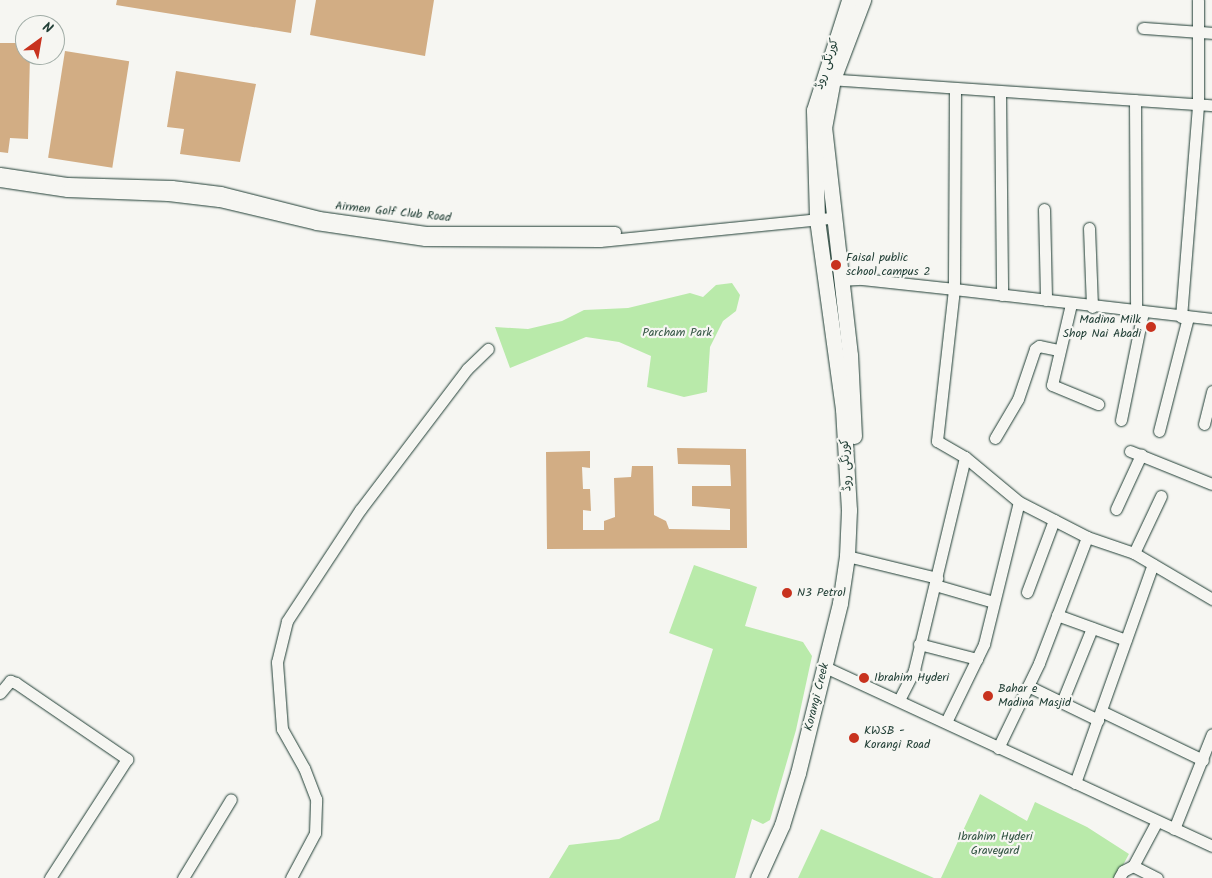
<!DOCTYPE html>
<html>
<head>
<meta charset="utf-8">
<style>
	body { margin:0 }
	#map { position:relative; width:1212px; height:878px; overflow:hidden; background:#f6f6f2; font-family:Kalam,"Playpen Sans Arabic",sans-serif }
	div>[style] { position:absolute }
	[style*='--x'] { left:calc(var(--x)*1px); top:calc(var(--y)*1px); width:calc(var(--w)*1px); rotate:calc(var(--a)*1deg) }
	.green>* { inset:0; background:#b9eaaa }
	.building>* { inset:0; background:#d2ad84; transform-origin:0 0 }
	.roads { filter:drop-shadow(0 0 1px #1f3d34) drop-shadow(0 0 1px #1f3d34) }
	.minor>* { height:11px; margin:-5.5px; padding:0 5.5px; transform-origin:5.5px; border-radius:5.5px; background:#f6f6f2 }
	.major>* { height:15px; margin:-7.5px; padding:0 7.5px; transform-origin:7.5px; border-radius:7.5px; background:#f6f6f2 }
	.dots>* { width:14px; height:14px; translate:-50% -50%; box-sizing:border-box; border:2px solid #f6f6f2; border-radius:50% }
	span { translate:-50% -50%; white-space:nowrap; text-align:center; line-height:1.15; -webkit-text-stroke:4.5px #f6f6f2; paint-order:stroke }
	.street-label { font-size:12px; color:#1f3d34 }
	.poi-label { font-size:12px; color:#1f3d34 }
	.left { translate:0 -50%; text-align:left }
	.right { translate:-100% -50%; text-align:right }
	.park-label { font-size:12px; color:#365746 }
	.north { position:absolute; left:15px; top:15px; width:50px; height:50px; box-sizing:border-box; background:#f6f6f2; border:1px solid #a0aca6; border-radius:50%; rotate:32deg; font-size:14px; font-weight:700; line-height:20px; text-align:center; color:#1f3d34 }
	.north::after { content:''; display:block; margin:auto; width:18px; height:22px; background:#c8321e; clip-path:polygon(50% 0,100% 100%,50% 72%,0 100%) }
</style>
</head>
<body>
<div id="map">
	<div class="green">
		<i style="clip-path:polygon(732px 283px,740px 295px,736px 311px,723px 321px,710px 347px,707px 392px,684px 397px,647px 387px,651px 356px,619px 342px,586px 337px,510px 368px,495px 327px,528px 329px,562px 321px,584px 310px,628px 308px,690px 293px,703px 297px,716px 285px)"></i>
		<i style="clip-path:polygon(694px 565px,757px 587px,745px 626px,803px 642px,812px 656px,796px 730px,770px 820px,763px 824px,752px 819px,735px 878px,549px 878px,569px 845px,619px 839px,659px 820px,713px 649px,669px 633px)"></i>
		<i style="clip-path:polygon(980px 794px,1027px 821px,1035px 802px,1087px 827px,1129px 854px,1116px 878px,941px 878px)"></i>
		<i style="clip-path:polygon(821px 829px,934px 878px,798px 878px)"></i>
	</div>
	<div class="building">
		<i style="clip-path:polygon(117px 0,296px 0,291px 33px,116px 5px)"></i>
		<i style="clip-path:polygon(316px 0,434px 0,425px 56px,310px 35px)"></i>
		<i style="clip-path:polygon(0 43px,25px 43px,25px 55px,30px 55px,28px 139px,10px 138px,8px 153px,0 152px)"></i>
		<i style="left:65px;top:51px;width:65px;height:108px;rotate:9deg"></i>
		<i style="clip-path:polygon(176px 71px,256px 84px,240px 162px,180px 154px,184px 129px,167px 127px)"></i>
		<i style="clip-path:polygon(677px 448px,746px 449px,747px 548px,547px 549px,546px 452px,590px 451px,590px 468px,582px 467px,583px 489px,590px 489px,591px 511px,583px 510px,583px 530px,604px 530px,604px 521px,615px 517px,614px 478px,631px 477px,632px 466px,653px 466px,654px 515px,666px 521px,669px 529px,730px 530px,730px 509px,692px 506px,692px 486px,731px 486px,730px 465px,678px 464px)"></i>
	</div>
	<div class="roads">
		<div class="minor">
			<i style="--x:1143;--y:28;--w:69;--a:4.1"></i>
			<i style="--x:827;--y:79;--w:386;--a:3.9"></i>
			<i style="--x:955;--y:89;--w:200;--a:90.3"></i>
			<i style="--x:954;--y:289;--w:153;--a:96.4"></i>
			<i style="--x:937;--y:441;--w:32;--a:30"></i>
			<i style="--x:965;--y:457;--w:70;--a:39.8"></i>
			<i style="--x:1019;--y:502;--w:76;--a:27.2"></i>
			<i style="--x:1087;--y:537;--w:50;--a:18.8"></i>
			<i style="--x:1134;--y:553;--w:91;--a:30.5"></i>
			<i style="--x:1000;--y:93;--w:202;--a:89.4"></i>
			<i style="--x:1135;--y:100;--w:211;--a:89.7"></i>
			<i style="--x:0;--y:173;--w:69;--a:8.4"></i>
			<i style="--x:68;--y:183;--w:104;--a:1.7"></i>
			<i style="--x:172;--y:186;--w:49;--a:7"></i>
			<i style="--x:221;--y:192;--w:101;--a:14.3"></i>
			<i style="--x:319;--y:217;--w:108;--a:8"></i>
			<i style="--x:426;--y:232;--w:189;--a:0"></i>
			<i style="--x:0;--y:181;--w:68;--a:8.5"></i>
			<i style="--x:67;--y:191;--w:101;--a:2.3"></i>
			<i style="--x:168;--y:195;--w:51;--a:6.7"></i>
			<i style="--x:219;--y:201;--w:100;--a:13.3"></i>
			<i style="--x:316;--y:224;--w:110;--a:8.4"></i>
			<i style="--x:425;--y:240;--w:175;--a:0.3"></i>
			<i style="--x:600;--y:241;--w:233;--a:-5.7"></i>
			<i style="--x:1044;--y:209;--w:91;--a:88.7"></i>
			<i style="--x:1089;--y:228;--w:79;--a:87.8"></i>
			<i style="--x:840;--y:280;--w:22;--a:-3"></i>
			<i style="--x:862;--y:279;--w:93;--a:6.2"></i>
			<i style="--x:954;--y:289;--w:260;--a:6.6"></i>
			<i style="--x:1071;--y:304;--w:83;--a:103.2"></i>
			<i style="--x:1052;--y:385;--w:50;--a:22.4"></i>
			<i style="--x:1181;--y:317;--w:214;--a:-85.4"></i>
			<i style="--x:1198;--y:104;--w:104;--a:-90"></i>
			<i style="--x:1121;--y:420;--w:110;--a:-78.5"></i>
			<i style="--x:1204;--y:424;--w:34;--a:-76"></i>
			<i style="--x:1159;--y:431;--w:118;--a:-75.7"></i>
			<i style="--x:995;--y:438;--w:45;--a:-59.5"></i>
			<i style="--x:1018;--y:399;--w:53;--a:-71.2"></i>
			<i style="--x:1035;--y:349;--w:5;--a:-37"></i>
			<i style="--x:1039;--y:346;--w:19;--a:12"></i>
			<i style="--x:1130;--y:451;--w:88;--a:21.9"></i>
			<i style="--x:1116;--y:509;--w:60;--a:-65.2"></i>
			<i style="--x:1134;--y:553;--w:63;--a:-64.7"></i>
			<i style="--x:847;--y:556;--w:93;--a:13.7"></i>
			<i style="--x:935;--y:585;--w:61;--a:16.1"></i>
			<i style="--x:1027;--y:592;--w:77;--a:-69.4"></i>
			<i style="--x:1057;--y:615;--w:73;--a:19.9"></i>
			<i style="--x:919;--y:644;--w:60;--a:14.5"></i>
			<i style="--x:825;--y:667;--w:426;--a:24.8"></i>
			<i style="--x:1028;--y:686;--w:78;--a:25.9"></i>
			<i style="--x:0;--y:693;--w:16;--a:-50"></i>
			<i style="--x:10;--y:681;--w:6;--a:18"></i>
			<i style="--x:16;--y:683;--w:135;--a:34.4"></i>
			<i style="--x:127;--y:759;--w:142;--a:122.9"></i>
			<i style="--x:899;--y:700;--w:34;--a:-63"></i>
			<i style="--x:914;--y:670;--w:219;--a:-76.5"></i>
			<i style="--x:1062;--y:702;--w:80;--a:-67.9"></i>
			<i style="--x:1101;--y:711;--w:113;--a:25.7"></i>
			<i style="--x:946;--y:722;--w:87;--a:-64"></i>
			<i style="--x:984;--y:644;--w:146;--a:-76.2"></i>
			<i style="--x:998;--y:748;--w:94;--a:-64.2"></i>
			<i style="--x:1039;--y:663;--w:135;--a:-69.1"></i>
			<i style="--x:1075;--y:783;--w:232;--a:-70.4"></i>
			<i style="--x:1174;--y:829;--w:102;--a:-68.2"></i>
			<i style="--x:1133;--y:866;--w:51;--a:-61.9"></i>
			<i style="--x:183;--y:878;--w:92;--a:-58.7"></i>
			<i style="--x:291;--y:878;--w:51;--a:-61.9"></i>
			<i style="--x:315;--y:833;--w:34;--a:-88"></i>
			<i style="--x:316;--y:799;--w:33;--a:-111"></i>
			<i style="--x:304;--y:768;--w:45;--a:-119.4"></i>
			<i style="--x:282;--y:729;--w:67;--a:-94.3"></i>
			<i style="--x:277;--y:662;--w:42;--a:-76.3"></i>
			<i style="--x:287;--y:621;--w:133;--a:-56.7"></i>
			<i style="--x:360;--y:510;--w:177;--a:-52.8"></i>
			<i style="--x:467;--y:369;--w:29;--a:-44"></i>
			<i style="--x:1119;--y:878;--w:8;--a:-60"></i>
			<i style="--x:1123;--y:871;--w:11;--a:-27"></i>
			<i style="--x:1133;--y:866;--w:27;--a:27"></i>
		</div>
		<div class="major">
			<i style="--x:854;--y:436;--w:81;--a:-92.8"></i>
			<i style="--x:850;--y:355;--w:228;--a:-96.5"></i>
			<i style="--x:824;--y:128;--w:50;--a:-79.6"></i>
			<i style="--x:833;--y:79;--w:85;--a:-69.2"></i>
			<i style="--x:758;--y:878;--w:58;--a:-65.6"></i>
			<i style="--x:782;--y:825;--w:54;--a:-72.9"></i>
			<i style="--x:798;--y:773;--w:175;--a:-76.1"></i>
			<i style="--x:840;--y:603;--w:48;--a:-81.5"></i>
			<i style="--x:847;--y:556;--w:46;--a:-87.5"></i>
			<i style="--x:849;--y:510;--w:101;--a:-93.4"></i>
			<i style="--x:843;--y:409;--w:193;--a:-97.8"></i>
			<i style="--x:817;--y:218;--w:108;--a:-91.6"></i>
			<i style="--x:814;--y:110;--w:115;--a:-72.3"></i>
		</div>
	</div>
	<div class="dots">
		<i style="left:836px;top:265px;background:#c8321e"></i>
		<i style="left:1151px;top:327px;background:#c8321e"></i>
		<i style="left:787px;top:593px;background:#c8321e"></i>
		<i style="left:864px;top:678px;background:#c8321e"></i>
		<i style="left:988px;top:696px;background:#c8321e"></i>
		<i style="left:854px;top:738px;background:#c8321e"></i>
	</div>
	<div class="street-label">
		<span style="left:827px;top:64px;rotate:-72deg">کورنگی روڈ</span>
		<span style="left:393px;top:212px;rotate:6deg">Airmen Golf Club Road</span>
		<span style="left:846px;top:465px;rotate:-93deg">کورنگی روڈ</span>
		<span style="left:817px;top:697px;rotate:-76deg">Korangi Creek</span>
	</div>
	<div class="poi-label">
		<span class="left" style="left:846px;top:265px">Faisal public<br>school campus 2</span>
		<span class="right" style="left:1141px;top:327px">Madina Milk<br>Shop Nai Abadi</span>
		<span class="left" style="left:797px;top:593px">N3 Petrol</span>
		<span class="left" style="left:874px;top:678px">Ibrahim Hyderi</span>
		<span class="left" style="left:998px;top:696px">Bahar e<br>Madina Masjid</span>
		<span class="left" style="left:864px;top:738px">KWSB -<br>Korangi Road</span>
	</div>
	<div class="park-label">
		<span style="left:677px;top:333px">Parcham Park</span>
		<span style="left:995px;top:844px">Ibrahim Hyderi<br>Graveyard</span>
	</div>
	<div class="north">N</div>
</div>
</body>
</html>
